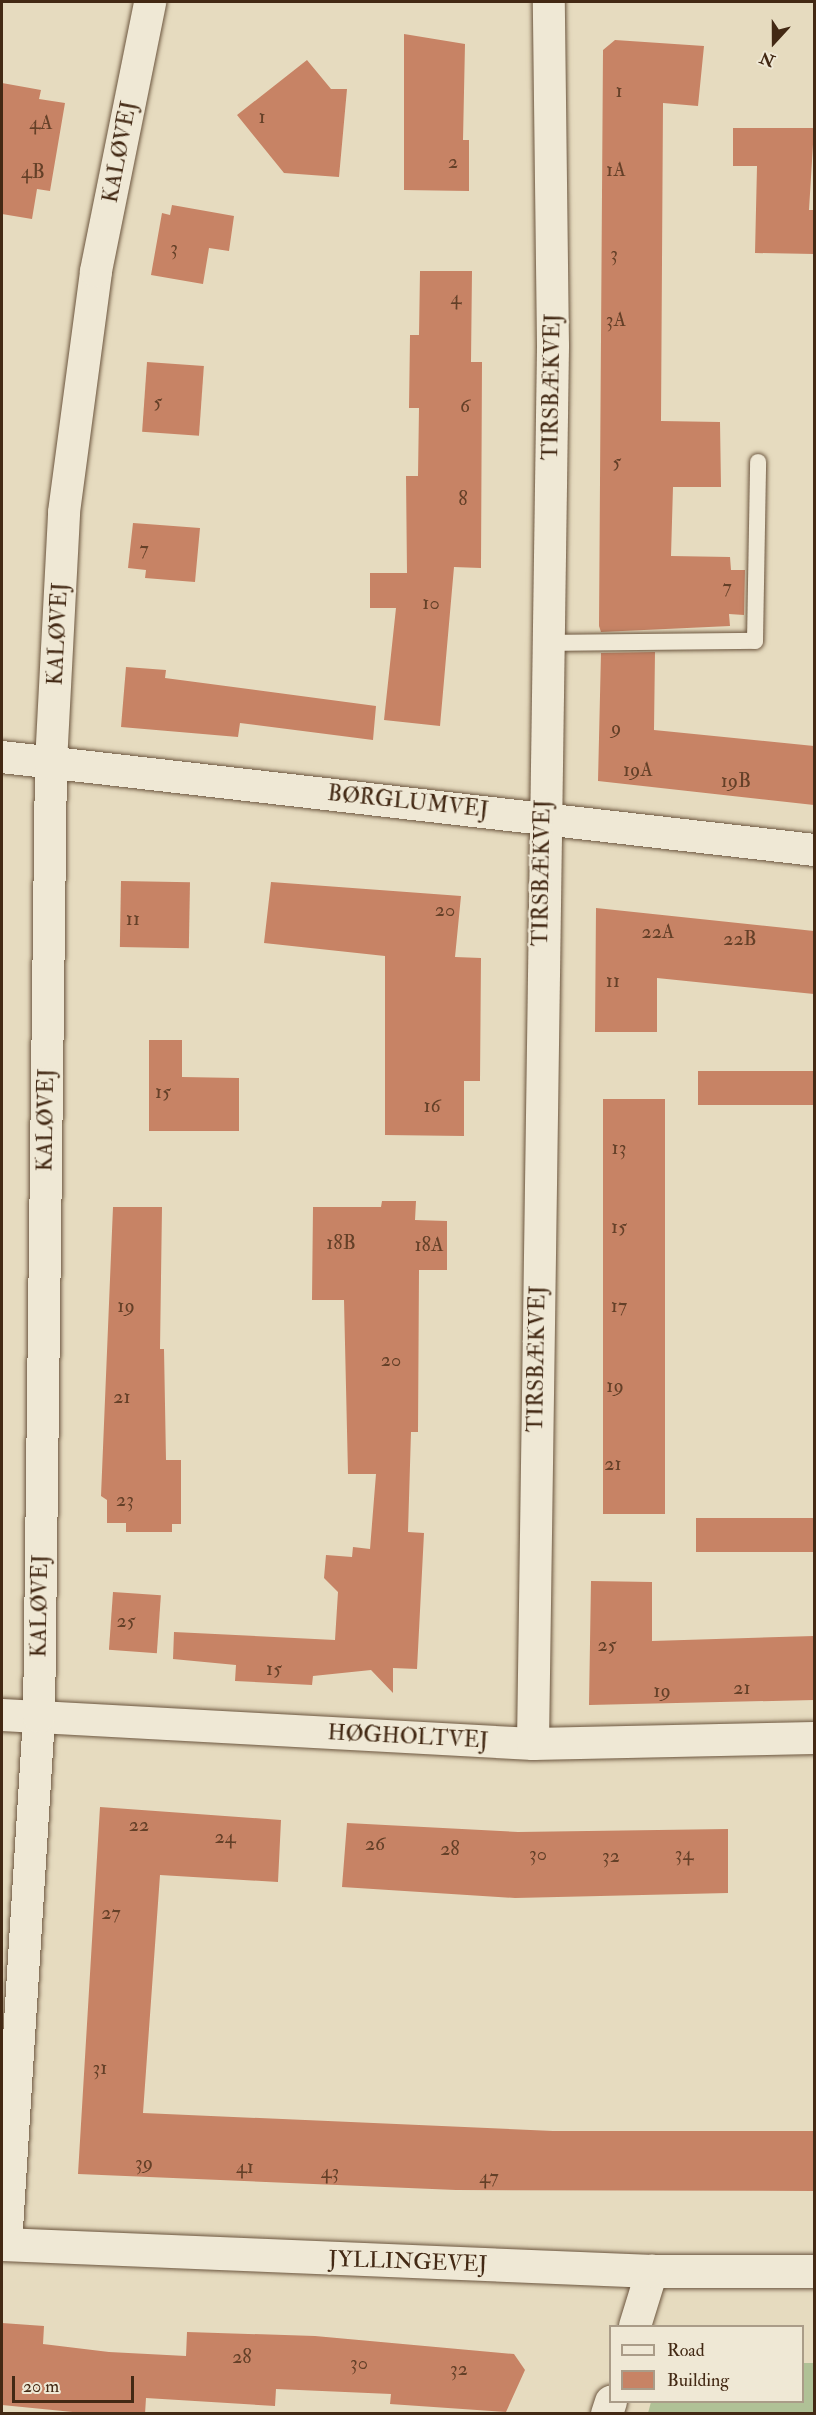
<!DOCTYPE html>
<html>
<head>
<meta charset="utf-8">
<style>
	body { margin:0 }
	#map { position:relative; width:816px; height:2415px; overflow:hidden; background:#e6dbbf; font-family:"IM FELL Double Pica",serif }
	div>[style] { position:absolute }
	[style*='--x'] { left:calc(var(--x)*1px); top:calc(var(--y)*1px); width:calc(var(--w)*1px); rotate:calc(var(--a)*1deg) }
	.green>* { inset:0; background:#b0c196 }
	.building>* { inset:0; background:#c78365; transform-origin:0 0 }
	.roads { filter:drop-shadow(0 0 2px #6c563f) drop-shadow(0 0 2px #6c563f) }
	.service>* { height:16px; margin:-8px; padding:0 8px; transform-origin:8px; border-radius:8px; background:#efe8d5 }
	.minor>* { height:32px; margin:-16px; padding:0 16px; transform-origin:16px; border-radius:16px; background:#efe8d5 }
	.tertiary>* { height:33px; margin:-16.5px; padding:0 16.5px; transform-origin:16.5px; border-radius:16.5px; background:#efe8d5 }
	span { translate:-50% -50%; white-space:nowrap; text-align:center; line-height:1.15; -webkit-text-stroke:5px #efe8d5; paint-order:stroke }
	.number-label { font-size:20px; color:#644028 }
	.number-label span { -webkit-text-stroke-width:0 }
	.street-label { font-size:22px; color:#432914 }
	.frame { position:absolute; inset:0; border:3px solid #432914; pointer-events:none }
	.legend { position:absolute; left:609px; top:2325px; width:195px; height:78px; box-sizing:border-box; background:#efe8d5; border:2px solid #aa9c88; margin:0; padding:8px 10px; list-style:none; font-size:18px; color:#432914 }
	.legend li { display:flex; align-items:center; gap:12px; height:30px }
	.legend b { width:30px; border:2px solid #aa9c88 }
	.north { position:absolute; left:744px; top:12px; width:60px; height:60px; -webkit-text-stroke:4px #efe8d5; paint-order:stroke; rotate:201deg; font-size:16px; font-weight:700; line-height:24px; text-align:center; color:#432914 }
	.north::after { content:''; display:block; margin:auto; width:21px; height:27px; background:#432914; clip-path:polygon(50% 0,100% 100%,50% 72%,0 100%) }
	.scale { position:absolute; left:12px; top:2376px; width:122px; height:27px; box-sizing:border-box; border:3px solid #432914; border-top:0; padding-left:8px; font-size:18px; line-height:21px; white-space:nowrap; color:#432914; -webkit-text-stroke:4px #efe8d5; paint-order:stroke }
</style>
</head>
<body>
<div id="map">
	<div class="green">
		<i style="clip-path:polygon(803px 2363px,814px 2363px,814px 2413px,648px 2413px,651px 2402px,802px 2402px)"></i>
	</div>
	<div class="building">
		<i style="clip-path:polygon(404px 34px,465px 44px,463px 140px,469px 140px,469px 191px,404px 190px)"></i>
		<i style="clip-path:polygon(615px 40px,704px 46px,698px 106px,663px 103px,661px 421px,720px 422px,721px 487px,673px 487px,671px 556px,730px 557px,731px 570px,745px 570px,744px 615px,729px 614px,730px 626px,601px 632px,599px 626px,603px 50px)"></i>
		<i style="clip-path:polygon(307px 60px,331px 89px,347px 89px,339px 177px,284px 173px,237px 115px)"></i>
		<i style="clip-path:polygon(2px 83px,41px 90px,39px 99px,65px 103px,50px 191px,37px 189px,32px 219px,2px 214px)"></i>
		<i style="clip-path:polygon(733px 128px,814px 128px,809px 210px,814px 210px,814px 254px,755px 253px,757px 166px,733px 166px)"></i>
		<i style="clip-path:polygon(172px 205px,234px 216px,229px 251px,209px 248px,203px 284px,151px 275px,162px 213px,170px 215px)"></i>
		<i style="clip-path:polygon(420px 271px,472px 271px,471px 362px,482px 362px,481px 568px,454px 567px,440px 726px,384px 720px,396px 608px,370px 608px,370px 573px,407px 573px,406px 476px,418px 476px,419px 408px,409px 408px,410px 335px,419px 335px)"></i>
		<i style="left:147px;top:362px;width:57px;height:70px;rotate:4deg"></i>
		<i style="clip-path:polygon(133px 523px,200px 528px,195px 582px,145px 578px,146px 570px,128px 568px)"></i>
		<i style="clip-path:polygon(655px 652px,654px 730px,814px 746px,814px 805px,598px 781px,601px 653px)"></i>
		<i style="clip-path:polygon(126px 667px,166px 670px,165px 678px,376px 706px,373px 740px,240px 723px,238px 737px,121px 727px)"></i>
		<i style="left:121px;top:881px;width:69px;height:66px;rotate:1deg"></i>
		<i style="clip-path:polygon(271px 882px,461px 896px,455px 957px,481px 958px,480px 1081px,464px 1081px,464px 1136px,385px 1135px,385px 956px,264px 943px)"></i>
		<i style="clip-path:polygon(596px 908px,814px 931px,814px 994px,657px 978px,657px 1032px,595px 1032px)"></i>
		<i style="clip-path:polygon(149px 1040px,182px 1040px,182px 1077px,239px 1078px,239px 1131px,149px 1131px)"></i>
		<i style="left:698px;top:1071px;width:116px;height:34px"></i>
		<i style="left:665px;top:1099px;width:415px;height:62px;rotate:90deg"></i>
		<i style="clip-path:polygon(382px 1201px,416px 1201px,415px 1220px,447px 1221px,447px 1270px,419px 1270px,418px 1432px,411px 1432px,408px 1532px,424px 1533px,417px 1669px,393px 1668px,393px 1693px,371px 1670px,313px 1676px,312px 1685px,235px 1681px,236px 1665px,173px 1659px,174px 1632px,335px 1640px,338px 1592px,324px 1578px,326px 1555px,352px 1557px,353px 1547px,370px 1549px,376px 1474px,348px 1474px,344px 1300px,312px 1300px,313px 1207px,381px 1207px)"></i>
		<i style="clip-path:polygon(113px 1207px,162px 1207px,160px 1349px,164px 1349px,166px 1460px,181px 1460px,181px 1524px,172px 1524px,172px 1532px,126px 1532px,126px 1523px,107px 1523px,107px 1500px,101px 1496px)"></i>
		<i style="left:696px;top:1518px;width:118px;height:34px"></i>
		<i style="clip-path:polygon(591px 1581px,652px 1582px,652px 1641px,814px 1636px,814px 1700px,589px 1705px)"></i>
		<i style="left:113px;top:1592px;width:48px;height:58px;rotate:4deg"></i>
		<i style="clip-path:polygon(100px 1807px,281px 1820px,278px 1882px,160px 1875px,143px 2113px,553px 2131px,814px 2131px,814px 2191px,456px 2190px,78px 2174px)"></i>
		<i style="clip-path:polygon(347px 1823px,518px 1832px,728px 1829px,728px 1893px,515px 1898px,342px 1887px)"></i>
		<i style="clip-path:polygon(2px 2323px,44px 2326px,43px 2344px,109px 2352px,186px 2356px,187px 2332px,315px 2336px,514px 2354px,525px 2370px,506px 2412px,390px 2404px,391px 2394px,276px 2389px,275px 2406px,146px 2398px,145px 2414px,93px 2414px,2px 2405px)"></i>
	</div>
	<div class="roads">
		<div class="service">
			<i style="--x:547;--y:643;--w:208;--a:-0.6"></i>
			<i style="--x:755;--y:641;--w:179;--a:-89"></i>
		</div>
		<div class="minor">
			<i style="--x:2;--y:757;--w:817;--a:6.53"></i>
			<i style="--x:2;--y:1715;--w:532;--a:3.13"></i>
			<i style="--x:533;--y:1744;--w:281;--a:-1.2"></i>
			<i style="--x:533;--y:1744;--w:1398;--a:-89.18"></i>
			<i style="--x:553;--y:346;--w:344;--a:-90.7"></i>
			<i style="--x:6;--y:2245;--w:529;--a:-86.42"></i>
			<i style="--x:39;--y:1717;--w:954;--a:-89.28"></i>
			<i style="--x:51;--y:763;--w:251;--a:-87"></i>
			<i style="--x:64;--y:512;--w:243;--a:-82.4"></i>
			<i style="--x:96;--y:271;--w:274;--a:-78.6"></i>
			<i style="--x:635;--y:2326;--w:58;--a:-72.8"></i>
			<i style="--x:607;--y:2414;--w:13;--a:-72"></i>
		</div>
		<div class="tertiary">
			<i style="--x:2;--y:2244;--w:651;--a:2.38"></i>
			<i style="--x:652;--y:2271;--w:162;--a:0"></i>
		</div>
	</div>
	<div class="number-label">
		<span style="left:619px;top:90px">1</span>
		<span style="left:262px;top:116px">1</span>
		<span style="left:41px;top:122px">4A</span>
		<span style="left:453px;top:161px">2</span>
		<span style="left:616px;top:169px">1A</span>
		<span style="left:33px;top:171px">4B</span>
		<span style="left:174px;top:247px">3</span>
		<span style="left:614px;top:253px">3</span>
		<span style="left:456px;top:297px">4</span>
		<span style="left:616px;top:319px">3A</span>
		<span style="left:158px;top:401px">5</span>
		<span style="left:465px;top:405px">6</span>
		<span style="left:617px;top:461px">5</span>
		<span style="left:463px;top:498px">8</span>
		<span style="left:144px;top:548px">7</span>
		<span style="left:727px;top:586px">7</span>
		<span style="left:431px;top:602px">10</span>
		<span style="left:616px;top:727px">9</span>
		<span style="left:638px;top:769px">19A</span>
		<span style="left:736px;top:780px">19B</span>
		<span style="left:445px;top:909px">20</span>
		<span style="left:133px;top:918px">11</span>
		<span style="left:658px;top:931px">22A</span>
		<span style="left:740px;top:938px">22B</span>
		<span style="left:613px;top:980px">11</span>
		<span style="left:163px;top:1091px">15</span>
		<span style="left:432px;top:1105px">16</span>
		<span style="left:619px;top:1147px">13</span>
		<span style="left:619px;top:1226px">15</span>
		<span style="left:341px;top:1242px">18B</span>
		<span style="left:429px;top:1244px">18A</span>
		<span style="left:126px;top:1305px">19</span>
		<span style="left:619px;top:1305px">17</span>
		<span style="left:391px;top:1359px">20</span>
		<span style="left:615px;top:1385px">19</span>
		<span style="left:122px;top:1396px">21</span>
		<span style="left:613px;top:1463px">21</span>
		<span style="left:125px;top:1499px">23</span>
		<span style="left:126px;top:1620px">25</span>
		<span style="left:607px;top:1644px">25</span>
		<span style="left:274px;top:1668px">15</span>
		<span style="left:742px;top:1687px">21</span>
		<span style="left:662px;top:1690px">19</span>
		<span style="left:139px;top:1824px">22</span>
		<span style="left:225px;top:1836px">24</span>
		<span style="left:375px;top:1843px">26</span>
		<span style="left:450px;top:1848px">28</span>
		<span style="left:538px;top:1853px">30</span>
		<span style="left:684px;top:1853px">34</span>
		<span style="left:611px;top:1855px">32</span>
		<span style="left:111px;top:1912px">27</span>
		<span style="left:100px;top:2067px">31</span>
		<span style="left:144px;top:2162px">39</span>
		<span style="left:245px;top:2166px">41</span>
		<span style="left:330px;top:2171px">43</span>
		<span style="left:489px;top:2176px">47</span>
		<span style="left:242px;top:2356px">28</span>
		<span style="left:359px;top:2362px">30</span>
		<span style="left:459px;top:2368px">32</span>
	</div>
	<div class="street-label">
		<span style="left:120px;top:152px;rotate:-79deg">KALØVEJ</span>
		<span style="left:552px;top:387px;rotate:-89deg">TIRSBÆKVEJ</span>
		<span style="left:58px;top:634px;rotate:-87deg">KALØVEJ</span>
		<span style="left:408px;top:802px;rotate:6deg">BØRGLUMVEJ</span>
		<span style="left:542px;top:873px;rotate:-89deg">TIRSBÆKVEJ</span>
		<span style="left:46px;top:1120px;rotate:-89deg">KALØVEJ</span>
		<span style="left:537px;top:1359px;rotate:-89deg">TIRSBÆKVEJ</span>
		<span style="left:40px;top:1606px;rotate:-89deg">KALØVEJ</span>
		<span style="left:408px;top:1737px;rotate:3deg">HØGHOLTVEJ</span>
		<span style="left:408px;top:2262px;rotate:2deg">JYLLINGEVEJ</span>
	</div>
	<div class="frame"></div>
	<ul class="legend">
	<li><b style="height:8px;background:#efe8d5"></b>Road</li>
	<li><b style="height:16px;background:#c78365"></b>Building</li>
	</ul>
	<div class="north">N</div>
	<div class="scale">20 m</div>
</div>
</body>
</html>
